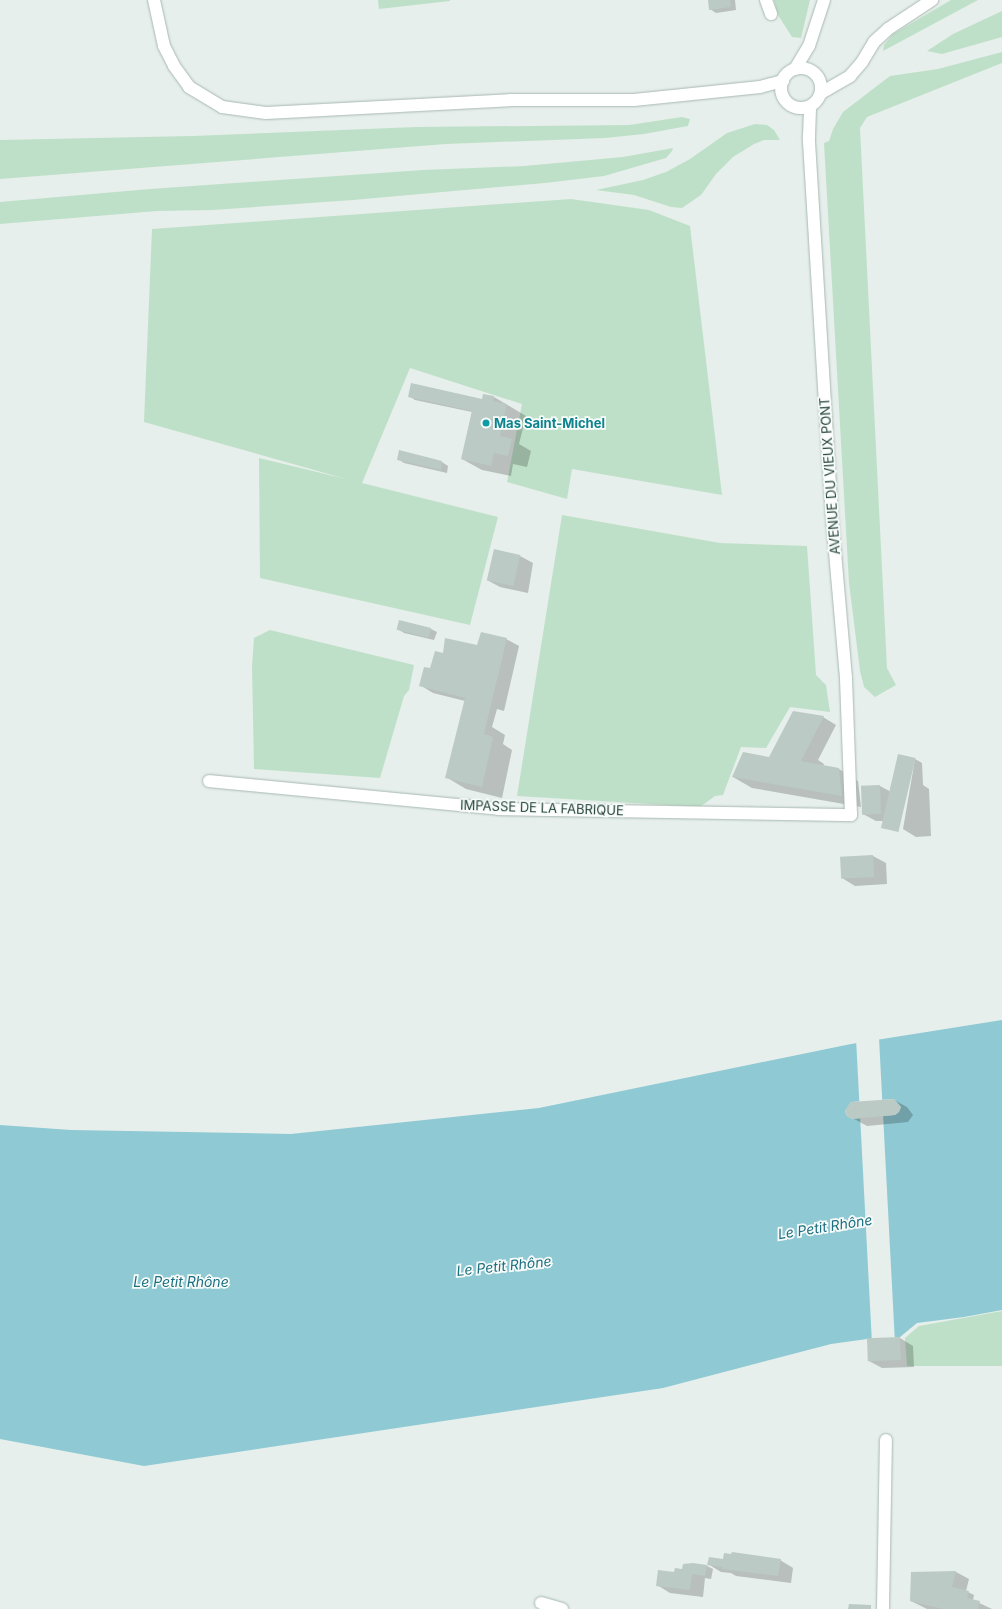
<!DOCTYPE html>
<html>
<head>
<meta charset="utf-8">
<style>
	body { margin:0 }
	#map { position:relative; width:1002px; height:1609px; overflow:hidden; background:#e6efeb; font-family:Inter,sans-serif }
	div>[style] { position:absolute }
	[style*='--x'] { left:calc(var(--x)*1px); top:calc(var(--y)*1px); width:calc(var(--w)*1px); rotate:calc(var(--a)*1deg) }
	.green>* { inset:0; background:#bfe0c8 }
	.water>* { inset:0; background:#8ec9d4 }
	.pier>* { inset:0; background:#e6efeb; transform-origin:0 0 }
	.shadow>* { inset:0; background:#0003 }
	.building>* { inset:0; background:#bbcac4; transform-origin:0 0 }
	.roads { filter:drop-shadow(0 0 1px #a8b8b2) drop-shadow(0 0 1px #a8b8b2) }
	.minor>* { height:12px; margin:-6px; padding:0 6px; transform-origin:6px; border-radius:6px; background:#fff }
	.minor>.ring { margin:-6px; padding:0; box-sizing:content-box; background:none; border:12px solid #fff; border-radius:50% }
	.dots>* { width:11px; height:11px; translate:-50% -50%; box-sizing:border-box; border:2px solid #f7fbf9; border-radius:50% }
	span { translate:-50% -50%; white-space:nowrap; text-align:center; line-height:1.15; -webkit-text-stroke:3.5px #f7fbf9; paint-order:stroke }
	.culture-label { font-size:13px; color:#0d838f; font-weight:700 }
	.left { translate:0 -50%; text-align:left }
	.street-label { font-size:13px; color:#24423a }
	.water-label { font-size:14px; color:#1c6f80; font-style:italic }
</style>
</head>
<body>
<div id="map">
	<div class="green">
		<i style="clip-path:polygon(378px 0,450px 0,450px 1px,379px 9px)"></i>
		<i style="clip-path:polygon(774px 0,810px 0,801px 38px,792px 37px,778px 15px)"></i>
		<i style="clip-path:polygon(951px 0,978px 0,883px 51px,884px 45px,893px 34px)"></i>
		<i style="clip-path:polygon(1002px 11px,1002px 37px,942px 54px,927px 51px,953px 34px)"></i>
		<i style="clip-path:polygon(1002px 52px,1002px 63px,867px 117px,860px 128px,887px 668px,896px 685px,875px 697px,864px 687px,860px 671px,849px 583px,824px 143px,829px 141px,833px 129px,843px 112px,890px 76px,938px 69px)"></i>
		<i style="clip-path:polygon(682px 117px,690px 119px,688px 126px,644px 134px,605px 138px,446px 144px,0 179px,0 140px,192px 136px,416px 127px,629px 125px)"></i>
		<i style="clip-path:polygon(755px 124px,767px 125px,774px 130px,780px 140px,764px 140px,754px 144px,733px 157px,716px 174px,701px 195px,682px 208px,671px 207px,634px 195px,596px 190px,643px 180px,666px 172px,690px 159px,727px 133px)"></i>
		<i style="clip-path:polygon(673px 148px,672px 151px,666px 158px,604px 176px,545px 183px,353px 200px,213px 210px,157px 211px,0 224px,0 202px,150px 189px,423px 170px,524px 166px,623px 157px)"></i>
		<i style="clip-path:polygon(571px 199px,649px 210px,690px 226px,722px 495px,572px 469px,567px 499px,507px 482px,522px 404px,410px 368px,362px 483px,498px 517px,470px 625px,260px 578px,259px 458px,346px 479px,144px 422px,152px 229px)"></i>
		<i style="clip-path:polygon(562px 515px,720px 543px,807px 546px,816px 675px,826px 685px,830px 712px,790px 707px,766px 748px,741px 747px,723px 795px,715px 796px,700px 807px,517px 796px)"></i>
		<i style="clip-path:polygon(270px 630px,414px 665px,409px 690px,404px 696px,380px 778px,254px 769px,252px 666px,254px 638px)"></i>
		<i style="clip-path:polygon(1002px 1311px,1002px 1366px,907px 1366px,905px 1338px,919px 1326px)"></i>
	</div>
	<div class="water">
		<i style="clip-path:polygon(evenodd,1002px 1020px,1002px 1310px,964px 1317px,917px 1323px,900px 1337px,867px 1339px,831px 1344px,663px 1388px,144px 1466px,0 1439px,0 1125px,71px 1130px,291px 1134px,539px 1108px,851px 1044px,1002px 1020px,894px 1099px,901px 1107px,899px 1112px,895px 1115px,852px 1119px,847px 1116px,845px 1111px,851px 1102px,894px 1099px)"></i>
	</div>
	<div class="pier">
		<i style="left:879px;top:1038px;width:64px;height:23px;rotate:87deg"></i>
		<i style="left:883px;top:1114px;width:225px;height:23px;rotate:87deg"></i>
	</div>
	<div class="shadow">
		<i style="clip-path:polygon(709px 0,735px 0,736px 10px,716px 13px,710px 9px)"></i>
		<i style="clip-path:polygon(484px 395px,494px 397px,526px 416px,519px 444px,531px 451px,527px 467px,513px 464px,511px 476px,482px 470px,462px 459px,472px 412px,415px 400px,409px 396px,483px 400px)"></i>
		<i style="clip-path:polygon(398px 459px,442px 462px,448px 466px,447px 473px,404px 463px)"></i>
		<i style="clip-path:polygon(520px 556px,533px 563px,528px 593px,500px 587px,487px 580px)"></i>
		<i style="clip-path:polygon(398px 629px,431px 629px,437px 632px,434px 640px,404px 633px)"></i>
		<i style="clip-path:polygon(506px 639px,519px 646px,504px 711px,497px 709px,492px 727px,505px 735px,503px 744px,512px 750px,502px 798px,466px 789px,446px 777px,465px 701px,433px 693px,420px 685px,443px 654px)"></i>
		<i style="clip-path:polygon(794px 712px,823px 717px,836px 725px,818px 760px,824px 764px,823px 766px,839px 769px,858px 781px,861px 807px,752px 788px,733px 777px,770px 758px)"></i>
		<i style="clip-path:polygon(915px 759px,922px 763px,923px 785px,929px 789px,931px 836px,916px 837px,903px 829px)"></i>
		<i style="clip-path:polygon(880px 786px,893px 793px,893px 821px,876px 821px,863px 814px)"></i>
		<i style="clip-path:polygon(873px 856px,886px 863px,887px 884px,855px 886px,842px 878px)"></i>
		<i style="clip-path:polygon(894px 1100px,907px 1107px,913px 1115px,908px 1122px,867px 1126px,847px 1115px)"></i>
		<i style="clip-path:polygon(900px 1338px,913px 1346px,914px 1367px,882px 1368px,869px 1361px)"></i>
		<i style="clip-path:polygon(724px 1560px,780px 1560px,793px 1568px,791px 1583px,736px 1576px,731px 1573px,721px 1572px,708px 1564px)"></i>
		<i style="clip-path:polygon(707px 1566px,713px 1569px,711px 1579px,705px 1578px,703px 1597px,670px 1593px,657px 1585px,682px 1570px)"></i>
		<i style="clip-path:polygon(956px 1572px,969px 1579px,966px 1591px,974px 1595px,973px 1600px,992px 1609px,927px 1609px,911px 1601px,912px 1573px)"></i>
	</div>
	<div class="building">
		<i style="clip-path:polygon(708px 0,730px 0,731px 7px,709px 10px)"></i>
		<i style="clip-path:polygon(411px 383px,482px 399px,483px 394px,494px 396px,493px 401px,507px 404px,500px 436px,512px 439px,508px 456px,494px 453px,491px 466px,461px 459px,472px 411px,408px 397px)"></i>
		<i style="clip-path:polygon(399px 450px,442px 461px,441px 470px,397px 460px)"></i>
		<i style="left:494px;top:549px;width:27px;height:32px;rotate:13deg"></i>
		<i style="left:399px;top:620px;width:33px;height:10px;rotate:14deg"></i>
		<i style="clip-path:polygon(481px 632px,507px 638px,484px 734px,493px 737px,482px 787px,445px 778px,465px 698px,419px 686px,424px 667px,430px 668px,435px 651px,443px 653px,445px 638px,477px 645px)"></i>
		<i style="clip-path:polygon(793px 711px,824px 716px,801px 761px,839px 768px,842px 796px,732px 777px,743px 752px,769px 757px)"></i>
		<i style="left:898px;top:754px;width:18px;height:76px;rotate:13deg"></i>
		<i style="left:880px;top:785px;width:29px;height:19px;rotate:88deg"></i>
		<i style="left:873px;top:855px;width:22px;height:33px;rotate:87deg"></i>
		<i style="clip-path:polygon(894px 1099px,901px 1107px,899px 1112px,895px 1115px,852px 1119px,847px 1116px,845px 1110px,851px 1102px)"></i>
		<i style="left:900px;top:1337px;width:23px;height:33px;rotate:88deg"></i>
		<i style="clip-path:polygon(732px 1552px,781px 1559px,778px 1576px,722px 1569px,723px 1567px,707px 1565px,709px 1557px,723px 1559px,724px 1553px,731px 1554px)"></i>
		<i style="clip-path:polygon(693px 1563px,707px 1565px,705px 1576px,692px 1574px,690px 1590px,656px 1586px,658px 1570px,674px 1572px,675px 1568px,682px 1569px,683px 1564px)"></i>
		<i style="clip-path:polygon(956px 1571px,952px 1587px,969px 1591px,967px 1598px,980px 1601px,978px 1609px,943px 1609px,910px 1601px,911px 1572px)"></i>
		<i style="clip-path:polygon(849px 1604px,871px 1605px,871px 1609px,848px 1609px)"></i>
	</div>
	<div class="roads">
		<div class="minor">
			<i style="--x:154;--y:0;--w:47;--a:77.7"></i>
			<i style="--x:164;--y:46;--w:22;--a:63"></i>
			<i style="--x:174;--y:66;--w:26;--a:54"></i>
			<i style="--x:189;--y:87;--w:39;--a:31"></i>
			<i style="--x:222;--y:107;--w:44;--a:7.8"></i>
			<i style="--x:266;--y:113;--w:244;--a:-3"></i>
			<i style="--x:510;--y:100;--w:124;--a:0"></i>
			<i style="--x:634;--y:100;--w:127;--a:-5.9"></i>
			<i style="--x:760;--y:87;--w:24;--a:-15"></i>
			<i style="--x:766;--y:0;--w:15;--a:70"></i>
			<i class="ring" style="left:781px;top:68px;width:28px;height:28px"></i>
			<i style="--x:795;--y:69;--w:27;--a:-59"></i>
			<i style="--x:809;--y:46;--w:48;--a:-71.9"></i>
			<i style="--x:821;--y:93;--w:34;--a:-30"></i>
			<i style="--x:850;--y:76;--w:18;--a:-49"></i>
			<i style="--x:862;--y:62;--w:23;--a:-59"></i>
			<i style="--x:874;--y:42;--w:19;--a:-43"></i>
			<i style="--x:888;--y:29;--w:53;--a:-33.4"></i>
			<i style="--x:209;--y:781;--w:290;--a:5.5"></i>
			<i style="--x:498;--y:809;--w:353;--a:1"></i>
			<i style="--x:851;--y:815;--w:137;--a:-92.1"></i>
			<i style="--x:846;--y:678;--w:161;--a:-95"></i>
			<i style="--x:832;--y:518;--w:382;--a:-93.5"></i>
			<i style="--x:809;--y:137;--w:31;--a:-88"></i>
			<i style="--x:541;--y:1603;--w:22;--a:16"></i>
			<i style="--x:883;--y:1609;--w:169;--a:-89"></i>
		</div>
	</div>
	<div class="dots">
		<i style="left:486px;top:423px;background:#0f9aa8"></i>
	</div>
	<div class="culture-label">
		<span class="left" style="left:494px;top:423px">Mas Saint-Michel</span>
	</div>
	<div class="street-label">
		<span style="left:830px;top:476px;rotate:-94deg">AVENUE DU VIEUX PONT</span>
		<span style="left:542px;top:808px;rotate:2deg">IMPASSE DE LA FABRIQUE</span>
	</div>
	<div class="water-label">
		<span style="left:825px;top:1227px;rotate:-9deg">Le Petit Rhône</span>
		<span style="left:504px;top:1266px;rotate:-6deg">Le Petit Rhône</span>
		<span style="left:181px;top:1282px">Le Petit Rhône</span>
	</div>
</div>
</body>
</html>
